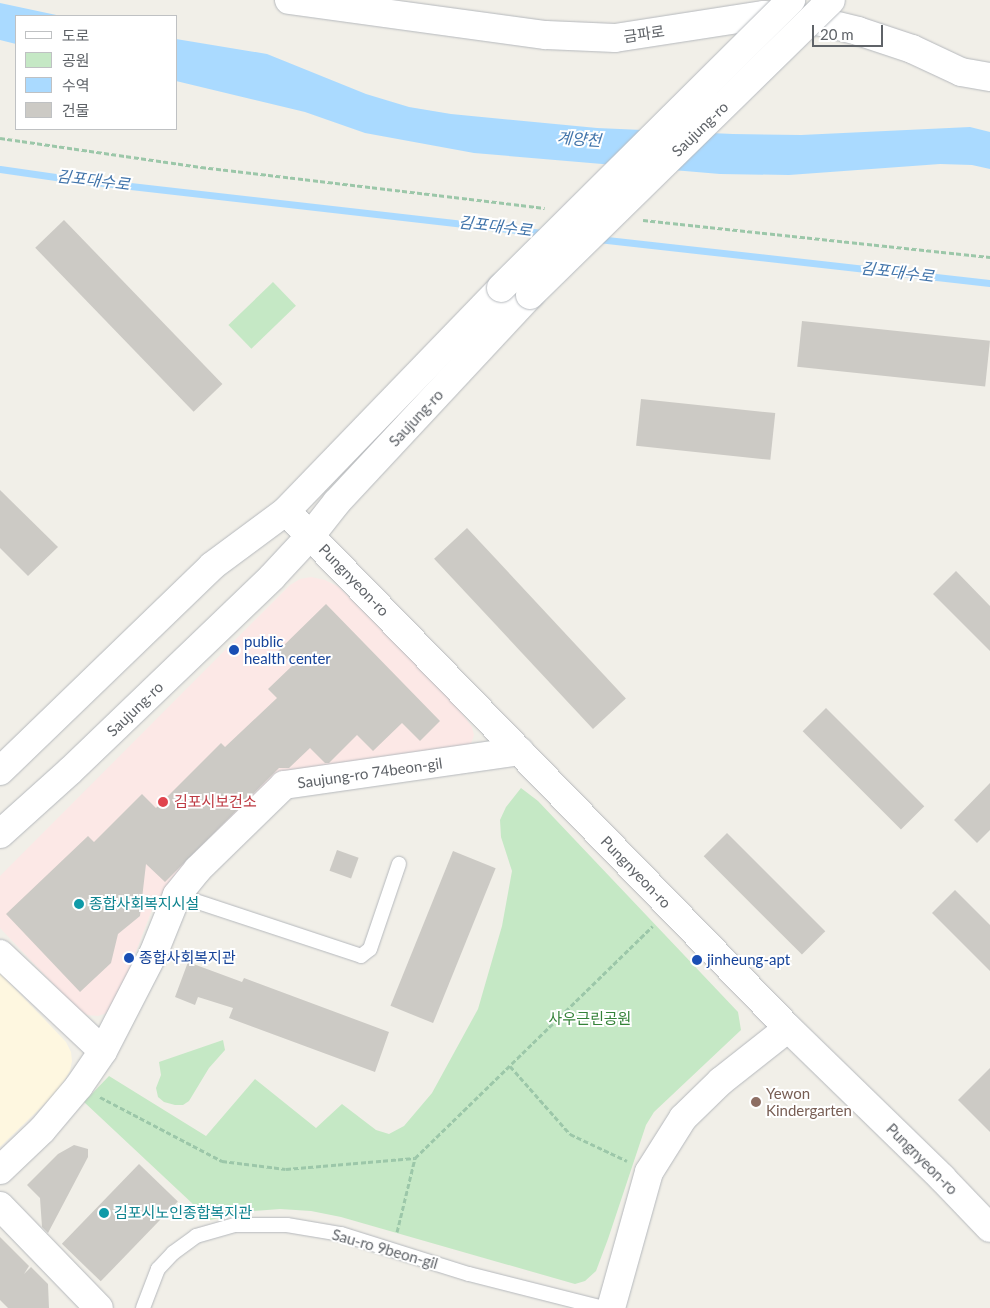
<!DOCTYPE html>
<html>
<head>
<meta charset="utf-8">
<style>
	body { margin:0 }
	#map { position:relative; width:990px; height:1308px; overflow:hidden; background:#f1efe8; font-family:Lato,"Noto Sans KR",sans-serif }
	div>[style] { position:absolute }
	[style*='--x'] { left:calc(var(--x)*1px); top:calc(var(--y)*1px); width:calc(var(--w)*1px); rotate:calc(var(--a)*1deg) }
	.commercial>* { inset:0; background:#fef7e0 }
	.medical>* { inset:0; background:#fce8e6 }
	.green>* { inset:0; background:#c5e8c5; transform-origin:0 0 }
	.water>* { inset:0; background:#aadaff }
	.stream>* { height:7px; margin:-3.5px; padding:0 3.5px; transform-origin:3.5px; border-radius:3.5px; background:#aadaff }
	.building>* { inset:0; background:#cccac5; transform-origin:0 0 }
	.path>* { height:3px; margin-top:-1.5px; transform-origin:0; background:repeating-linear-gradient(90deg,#9cc7a9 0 5px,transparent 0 7.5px) }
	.roads { filter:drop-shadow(0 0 1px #b5b8bc) drop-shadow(0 0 1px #b5b8bc) }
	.lane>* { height:14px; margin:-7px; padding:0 7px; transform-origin:7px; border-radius:7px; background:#fff }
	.street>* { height:28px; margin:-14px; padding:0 14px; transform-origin:14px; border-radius:14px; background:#fff }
	.secondary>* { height:28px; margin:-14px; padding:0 14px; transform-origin:14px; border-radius:14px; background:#fff }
	.bridges { filter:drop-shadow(0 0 1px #b6babf) drop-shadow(0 0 1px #b6babf) }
	.secondary-bridge>* { height:28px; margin:-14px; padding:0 14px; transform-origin:14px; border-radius:14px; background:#fff }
	.dots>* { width:14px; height:14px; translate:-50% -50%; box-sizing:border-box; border:2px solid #fff; border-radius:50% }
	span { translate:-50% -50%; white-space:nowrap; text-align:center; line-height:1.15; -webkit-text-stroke:4px #fff; paint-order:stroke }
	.street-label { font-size:15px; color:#5f6368 }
	.transit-label { font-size:15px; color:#164399 }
	.left { translate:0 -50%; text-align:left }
	.health-label { font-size:15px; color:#be3a42 }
	.culture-label { font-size:15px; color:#0d838f }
	.park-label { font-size:15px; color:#348238 }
	.education-label { font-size:15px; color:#785e54 }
	.water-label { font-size:16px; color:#4174aa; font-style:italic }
	.legend { position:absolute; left:15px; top:15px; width:162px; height:115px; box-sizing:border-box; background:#fff; border:1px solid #bfc1c3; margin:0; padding:6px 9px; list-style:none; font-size:15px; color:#5f6368 }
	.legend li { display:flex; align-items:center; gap:10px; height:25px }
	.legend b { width:25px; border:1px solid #bfc1c3 }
	.scale { position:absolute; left:812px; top:25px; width:71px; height:22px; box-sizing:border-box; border:2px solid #5f6368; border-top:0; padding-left:6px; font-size:15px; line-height:18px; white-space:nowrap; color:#5f6368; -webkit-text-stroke:4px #fff; paint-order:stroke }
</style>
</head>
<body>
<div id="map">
	<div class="commercial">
		<i style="clip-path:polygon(0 973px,66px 1042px,71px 1052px,72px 1061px,70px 1071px,58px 1091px,0 1147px)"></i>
	</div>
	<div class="medical">
		<i style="clip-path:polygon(311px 577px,325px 580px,339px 587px,455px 704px,472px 727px,474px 735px,471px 744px,462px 750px,309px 772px,164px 891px,153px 907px,116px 1004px,107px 1013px,98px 1016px,87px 1015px,78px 1010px,0 928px,0 876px,290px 585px,300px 579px)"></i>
	</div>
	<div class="green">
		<i style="left:273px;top:282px;width:33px;height:62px;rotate:46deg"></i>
		<i style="clip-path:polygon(521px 788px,538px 801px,738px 1012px,741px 1030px,654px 1112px,646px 1125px,608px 1239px,596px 1271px,585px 1281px,575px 1284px,341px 1217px,311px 1211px,280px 1209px,253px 1211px,210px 1220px,84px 1102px,109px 1076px,206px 1136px,255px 1079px,316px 1128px,342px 1104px,376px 1130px,389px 1134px,404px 1126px,432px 1093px,478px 1009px,502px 926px,512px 871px,501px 837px,500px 820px,506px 807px)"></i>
		<i style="clip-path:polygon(223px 1040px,225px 1050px,209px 1068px,189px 1101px,183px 1105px,175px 1105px,164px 1102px,158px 1097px,156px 1088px,161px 1075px,159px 1062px)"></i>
	</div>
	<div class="water">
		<i style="clip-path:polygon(0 3px,61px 16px,16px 16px,16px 44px,0 40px)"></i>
		<i style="clip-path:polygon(176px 39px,267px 54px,366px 94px,409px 107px,451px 114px,597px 128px,733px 134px,801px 135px,970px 127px,990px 132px,990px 169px,972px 165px,940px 164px,789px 175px,720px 174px,474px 153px,365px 133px,305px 112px,176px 81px)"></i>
	</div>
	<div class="stream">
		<i style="--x:0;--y:169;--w:70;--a:8.2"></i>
		<i style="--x:69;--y:179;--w:479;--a:6.5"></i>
		<i style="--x:598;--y:239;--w:394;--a:6.4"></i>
	</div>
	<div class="building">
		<i style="left:64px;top:220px;width:228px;height:40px;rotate:46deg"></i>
		<i style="left:802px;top:321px;width:189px;height:46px;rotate:6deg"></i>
		<i style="left:641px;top:399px;width:135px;height:47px;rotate:6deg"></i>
		<i style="clip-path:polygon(0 490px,58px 547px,28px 576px,0 548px)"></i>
		<i style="left:467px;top:528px;width:233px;height:45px;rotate:47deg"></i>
		<i style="clip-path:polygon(956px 571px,990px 606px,990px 651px,933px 594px)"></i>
		<i style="clip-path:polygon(326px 604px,440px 721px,420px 741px,402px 723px,373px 751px,357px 735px,329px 763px,325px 763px,310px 748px,289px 768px,279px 768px,165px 882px,146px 864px,140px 916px,118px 934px,111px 963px,80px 992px,6px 914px,88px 836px,94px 842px,142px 794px,156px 808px,221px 743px,225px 747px,277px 698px,268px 689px,293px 665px,278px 651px)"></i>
		<i style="left:826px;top:708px;width:139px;height:33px;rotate:45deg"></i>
		<i style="clip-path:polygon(990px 783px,990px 830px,977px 843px,954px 820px)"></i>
		<i style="left:727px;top:833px;width:139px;height:33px;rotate:45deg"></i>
		<i style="left:337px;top:850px;width:23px;height:22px;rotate:20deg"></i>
		<i style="left:453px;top:851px;width:46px;height:167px;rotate:22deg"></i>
		<i style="clip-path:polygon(955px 890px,990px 925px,990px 971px,932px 913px)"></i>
		<i style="clip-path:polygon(188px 962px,242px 982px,244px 978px,389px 1032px,375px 1072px,229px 1018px,233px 1008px,198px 997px,195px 1005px,175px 997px)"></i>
		<i style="clip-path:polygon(990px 1068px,990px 1132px,958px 1100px)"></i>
		<i style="clip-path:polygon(74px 1145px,88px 1149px,88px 1157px,48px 1233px,42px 1227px,40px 1198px,27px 1185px,58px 1154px)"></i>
		<i style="left:139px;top:1164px;width:54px;height:111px;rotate:44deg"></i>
		<i style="clip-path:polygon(0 1237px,29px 1266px,24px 1274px,31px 1267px,48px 1284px,49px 1308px,8px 1308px,0 1300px)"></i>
	</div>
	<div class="path">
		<i style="--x:0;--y:138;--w:203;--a:8.2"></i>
		<i style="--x:201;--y:167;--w:346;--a:6.8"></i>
		<i style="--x:643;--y:220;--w:349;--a:6.1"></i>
		<i style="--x:510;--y:1066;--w:91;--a:48.6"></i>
		<i style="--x:570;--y:1134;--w:63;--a:25.3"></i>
		<i style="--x:100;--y:1097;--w:138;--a:27.7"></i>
		<i style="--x:222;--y:1161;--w:64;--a:7.1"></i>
		<i style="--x:286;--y:1169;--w:129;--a:-4.9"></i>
		<i style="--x:397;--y:1232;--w:76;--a:-76.3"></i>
		<i style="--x:415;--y:1158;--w:332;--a:-44.3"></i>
	</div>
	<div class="roads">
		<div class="lane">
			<i style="--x:177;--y:895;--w:194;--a:18.3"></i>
			<i style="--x:361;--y:956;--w:11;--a:-38"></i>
			<i style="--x:370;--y:949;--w:90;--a:-71.2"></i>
			<i style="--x:143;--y:1308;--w:42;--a:-69"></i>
			<i style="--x:158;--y:1269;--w:22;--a:-47"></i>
			<i style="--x:173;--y:1253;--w:29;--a:-36"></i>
			<i style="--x:196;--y:1236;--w:41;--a:-15.8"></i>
			<i style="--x:235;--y:1225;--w:52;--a:0"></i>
			<i style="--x:287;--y:1225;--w:55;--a:9.5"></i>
			<i style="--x:341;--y:1234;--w:134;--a:17.4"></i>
			<i style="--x:469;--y:1274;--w:138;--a:14.2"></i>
		</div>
		<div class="street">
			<i style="--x:289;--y:0;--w:259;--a:7.8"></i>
			<i style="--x:546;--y:35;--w:69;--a:2.5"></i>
			<i style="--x:615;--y:38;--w:151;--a:-8.8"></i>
			<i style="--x:764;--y:15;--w:58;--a:6.9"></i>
			<i style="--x:822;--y:22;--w:37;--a:14"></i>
			<i style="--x:858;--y:31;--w:57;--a:18.4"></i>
			<i style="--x:912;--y:49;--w:54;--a:25.1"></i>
			<i style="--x:961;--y:72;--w:29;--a:10"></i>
			<i style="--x:286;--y:511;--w:721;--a:45.84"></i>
			<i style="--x:788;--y:1028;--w:215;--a:44.2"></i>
			<i style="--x:942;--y:1178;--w:69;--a:46.2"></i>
			<i style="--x:0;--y:954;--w:141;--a:43.3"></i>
			<i style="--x:0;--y:1170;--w:58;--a:-43.6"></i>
			<i style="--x:42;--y:1130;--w:57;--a:-49.9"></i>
			<i style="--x:79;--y:1086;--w:42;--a:-55.6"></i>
			<i style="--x:103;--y:1051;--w:111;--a:-62.7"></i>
			<i style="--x:154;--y:952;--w:61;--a:-68"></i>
			<i style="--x:177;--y:895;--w:33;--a:-51"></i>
			<i style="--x:198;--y:869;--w:120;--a:-44.3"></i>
			<i style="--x:284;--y:785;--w:238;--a:-8.2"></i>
			<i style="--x:0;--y:1206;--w:142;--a:45.9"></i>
			<i style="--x:611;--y:1308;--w:141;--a:-74.4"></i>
			<i style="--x:649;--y:1172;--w:64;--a:-57.8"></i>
			<i style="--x:683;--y:1118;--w:53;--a:-44.2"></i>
			<i style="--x:721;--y:1081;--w:85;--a:-38.3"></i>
		</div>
		<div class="secondary">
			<i style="--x:0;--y:771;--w:295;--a:-44"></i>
			<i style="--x:212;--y:566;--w:92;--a:-36.6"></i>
			<i style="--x:286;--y:511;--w:310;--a:-46"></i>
			<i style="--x:0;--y:834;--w:94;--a:-42"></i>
			<i style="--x:70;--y:771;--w:280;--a:-43.8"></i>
			<i style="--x:272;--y:577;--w:57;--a:-47.1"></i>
			<i style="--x:311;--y:535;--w:42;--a:-51.8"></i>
			<i style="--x:337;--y:502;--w:283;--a:-47"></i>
		</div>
	</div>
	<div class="bridges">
		<div class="secondary-bridge">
			<i style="--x:501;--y:288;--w:409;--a:-44.8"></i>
			<i style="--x:530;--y:295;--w:421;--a:-44.4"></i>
		</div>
	</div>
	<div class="dots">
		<i style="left:234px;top:650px;background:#1a4fb4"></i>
		<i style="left:163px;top:802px;background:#e0444e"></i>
		<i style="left:79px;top:904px;background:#0f9aa8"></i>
		<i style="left:129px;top:958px;background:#1a4fb4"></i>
		<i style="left:697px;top:960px;background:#1a4fb4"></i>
		<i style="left:756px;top:1102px;background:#8d6e63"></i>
		<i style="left:104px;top:1213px;background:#0f9aa8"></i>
	</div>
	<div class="street-label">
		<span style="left:644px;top:34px;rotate:-8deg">금파로</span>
		<span style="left:700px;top:129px;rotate:-44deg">Saujung-ro</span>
		<span style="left:416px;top:418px;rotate:-47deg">Saujung-ro</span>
		<span style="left:354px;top:580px;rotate:46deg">Pungnyeon-ro</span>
		<span style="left:135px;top:709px;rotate:-44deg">Saujung-ro</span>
		<span style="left:370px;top:773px;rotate:-8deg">Saujung-ro 74beon-gil</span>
		<span style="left:636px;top:872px;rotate:46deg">Pungnyeon-ro</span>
		<span style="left:922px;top:1159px;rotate:45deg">Pungnyeon-ro</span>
		<span style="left:385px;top:1249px;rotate:16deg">Sau-ro 9beon-gil</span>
	</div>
	<div class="transit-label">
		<span class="left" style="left:244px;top:650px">public<br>health center</span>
		<span class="left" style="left:139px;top:958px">종합사회복지관</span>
		<span class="left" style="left:707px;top:960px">jinheung-apt</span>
	</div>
	<div class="health-label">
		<span class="left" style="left:174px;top:802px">김포시보건소</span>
	</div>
	<div class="culture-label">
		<span class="left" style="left:89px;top:904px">종합사회복지시설</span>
		<span class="left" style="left:114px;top:1213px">김포시노인종합복지관</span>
	</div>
	<div class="park-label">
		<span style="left:590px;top:1019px">사우근린공원</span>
	</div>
	<div class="education-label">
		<span class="left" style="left:766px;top:1102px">Yewon<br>Kindergarten</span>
	</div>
	<div class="water-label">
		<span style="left:579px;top:139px;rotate:4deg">계양천</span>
		<span style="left:93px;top:180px;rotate:7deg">김포대수로</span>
		<span style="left:495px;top:226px;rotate:7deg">김포대수로</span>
		<span style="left:897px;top:272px;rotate:7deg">김포대수로</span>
	</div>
	<ul class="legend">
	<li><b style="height:6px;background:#fff"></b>도로</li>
	<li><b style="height:14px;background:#c5e8c5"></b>공원</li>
	<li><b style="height:14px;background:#aadaff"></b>수역</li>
	<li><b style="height:14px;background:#cccac5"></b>건물</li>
	</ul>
	<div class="scale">20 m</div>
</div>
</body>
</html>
